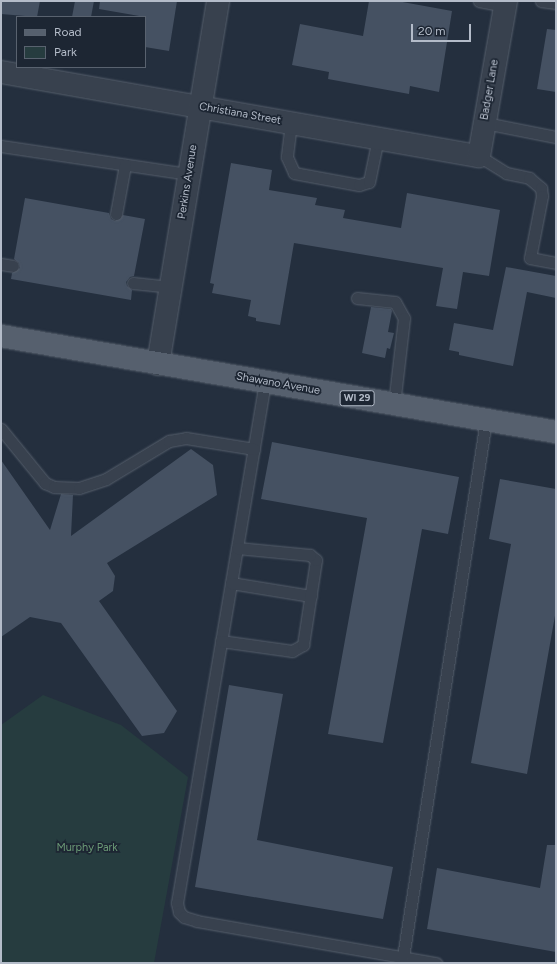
<!DOCTYPE html>
<html>
<head>
<meta charset="utf-8">
<style>
	body { margin:0 }
	#map { position:relative; width:557px; height:964px; overflow:hidden; background:#242f3e; font-family:Figtree,sans-serif }
	div>[style] { position:absolute }
	[style*='--x'] { left:calc(var(--x)*1px); top:calc(var(--y)*1px); width:calc(var(--w)*1px); rotate:calc(var(--a)*1deg) }
	.green>* { inset:0; background:#263c3f }
	.building>* { inset:0; background:#455162 }
	.roads { filter:drop-shadow(0 0 1px #565f6c) drop-shadow(0 0 1px #565f6c) }
	.lane>* { height:11px; margin:-5.5px; padding:0 5.5px; transform-origin:5.5px; border-radius:5.5px; background:#38414e }
	.street>* { height:22px; margin:-11px; padding:0 11px; transform-origin:11px; border-radius:11px; background:#38414e }
	.primary>* { height:22px; margin:-11px; padding:0 11px; transform-origin:11px; border-radius:11px; background:#56606e }
	span { translate:-50% -50%; white-space:nowrap; text-align:center; line-height:1.15; -webkit-text-stroke:3.5px #1d2633; paint-order:stroke }
	.shield-label span { padding:1px 3px; background:#1d2633; border:1px solid; border-radius:3px; -webkit-text-stroke-width:0 }
	.shield-label { font-size:10px; color:#b4bcc9; font-weight:700 }
	.street-label { font-size:11px; color:#b4bcc9 }
	.park-label { font-size:11px; color:#6b9a76 }
	.frame { position:absolute; inset:0; border:2px solid #b4bcc9; pointer-events:none }
	.legend { position:absolute; left:16px; top:16px; width:130px; height:52px; box-sizing:border-box; background:#1d2633; border:1px solid #59626f; margin:0; padding:5px 7px; list-style:none; font-size:12px; color:#b4bcc9 }
	.legend li { display:flex; align-items:center; gap:8px; height:20px }
	.legend b { width:20px; border:1px solid #59626f }
	.scale { position:absolute; left:411px; top:24px; width:60px; height:18px; box-sizing:border-box; border:2px solid #b4bcc9; border-top:0; padding-left:5px; font-size:12px; line-height:14px; white-space:nowrap; color:#b4bcc9; -webkit-text-stroke:3px #1d2633; paint-order:stroke }
</style>
</head>
<body>
<div id="map">
	<div class="green">
		<i style="clip-path:polygon(43px 695px,121px 725px,188px 777px,154px 963px,1px 963px,1px 725px)"></i>
	</div>
	<div class="building">
		<i style="clip-path:polygon(1px 1px,40px 1px,37px 17px,1px 14px)"></i>
		<i style="clip-path:polygon(75px 1px,94px 1px,91px 17px,72px 17px)"></i>
		<i style="clip-path:polygon(100px 1px,177px 1px,169px 51px,145px 47px,145px 17px,99px 9px)"></i>
		<i style="clip-path:polygon(369px 1px,397px 1px,452px 11px,439px 92px,410px 86px,409px 94px,328px 79px,329px 72px,292px 65px,300px 24px,363px 36px)"></i>
		<i style="clip-path:polygon(547px 29px,556px 30px,556px 92px,537px 89px)"></i>
		<i style="clip-path:polygon(231px 163px,272px 170px,269px 190px,317px 198px,315px 205px,345px 210px,343px 218px,401px 228px,407px 193px,500px 210px,489px 276px,463px 272px,457px 309px,436px 306px,443px 268px,294px 243px,280px 325px,256px 321px,256px 318px,248px 316px,251px 300px,212px 293px,214px 284px,210px 283px)"></i>
		<i style="clip-path:polygon(25px 198px,109px 213px,111px 219px,115px 221px,123px 215px,145px 219px,134px 276px,130px 277px,126px 282px,127px 286px,132px 290px,131px 300px,11px 279px,12px 273px,20px 268px,19px 263px,14px 259px)"></i>
		<i style="clip-path:polygon(506px 267px,556px 276px,556px 298px,527px 292px,513px 366px,459px 355px,459px 352px,449px 350px,454px 323px,493px 330px)"></i>
		<i style="clip-path:polygon(371px 307px,391px 309px,392px 311px,388px 332px,394px 333px,390px 349px,387px 348px,385px 358px,362px 353px)"></i>
		<i style="clip-path:polygon(272px 442px,459px 477px,448px 534px,422px 529px,383px 743px,328px 734px,367px 518px,261px 499px)"></i>
		<i style="clip-path:polygon(191px 449px,213px 465px,217px 495px,107px 563px,115px 576px,113px 591px,99px 601px,177px 711px,164px 733px,142px 736px,61px 623px,30px 617px,1px 637px,1px 460px,50px 530px,61px 494px,73px 495px,71px 536px)"></i>
		<i style="clip-path:polygon(500px 479px,556px 489px,556px 610px,527px 774px,471px 763px,511px 544px,489px 539px)"></i>
		<i style="clip-path:polygon(229px 685px,283px 694px,257px 840px,393px 867px,383px 919px,195px 887px)"></i>
		<i style="clip-path:polygon(547px 845px,556px 845px,556px 952px,427px 929px,437px 868px,540px 888px)"></i>
	</div>
	<div class="roads">
		<div class="lane">
			<i style="--x:479;--y:1;--w:26;--a:11"></i>
			<i style="--x:541;--y:1;--w:15;--a:8"></i>
			<i style="--x:291;--y:123;--w:34;--a:97"></i>
			<i style="--x:287;--y:157;--w:17;--a:66"></i>
			<i style="--x:294;--y:173;--w:66;--a:10.5"></i>
			<i style="--x:359;--y:185;--w:10;--a:-17"></i>
			<i style="--x:369;--y:182;--w:45;--a:-78.4"></i>
			<i style="--x:485;--y:123;--w:72;--a:11.2"></i>
			<i style="--x:1;--y:146;--w:190;--a:8.5"></i>
			<i style="--x:479;--y:156;--w:32;--a:32"></i>
			<i style="--x:506;--y:173;--w:24;--a:12"></i>
			<i style="--x:529;--y:178;--w:16;--a:40"></i>
			<i style="--x:541;--y:188;--w:8;--a:83"></i>
			<i style="--x:542;--y:196;--w:63;--a:101"></i>
			<i style="--x:530;--y:258;--w:26;--a:11"></i>
			<i style="--x:116;--y:214;--w:50;--a:-79.6"></i>
			<i style="--x:1;--y:264;--w:12;--a:9"></i>
			<i style="--x:133;--y:283;--w:37;--a:6"></i>
			<i style="--x:357;--y:298;--w:38;--a:6"></i>
			<i style="--x:395;--y:302;--w:18;--a:61"></i>
			<i style="--x:404;--y:318;--w:87;--a:96.6"></i>
			<i style="--x:265;--y:382;--w:528;--a:99.59"></i>
			<i style="--x:177;--y:903;--w:9;--a:77"></i>
			<i style="--x:179;--y:912;--w:7;--a:45"></i>
			<i style="--x:184;--y:917;--w:14;--a:17"></i>
			<i style="--x:197;--y:921;--w:243;--a:10"></i>
			<i style="--x:1;--y:429;--w:70;--a:50.8"></i>
			<i style="--x:45;--y:483;--w:10;--a:24"></i>
			<i style="--x:54;--y:487;--w:25;--a:2"></i>
			<i style="--x:79;--y:488;--w:28;--a:-18"></i>
			<i style="--x:106;--y:479;--w:74;--a:-31.1"></i>
			<i style="--x:169;--y:441;--w:17;--a:-10"></i>
			<i style="--x:186;--y:438;--w:69;--a:9.2"></i>
			<i style="--x:231;--y:583;--w:81;--a:9.2"></i>
			<i style="--x:221;--y:641;--w:72;--a:8"></i>
			<i style="--x:292;--y:651;--w:13;--a:-29"></i>
			<i style="--x:303;--y:645;--w:86;--a:-81.3"></i>
			<i style="--x:316;--y:560;--w:8;--a:-140"></i>
			<i style="--x:310;--y:555;--w:73;--a:-174.5"></i>
			<i style="--x:403;--y:957;--w:543;--a:-81.21"></i>
		</div>
		<div class="street">
			<i style="--x:1;--y:72;--w:485;--a:10"></i>
			<i style="--x:479;--y:156;--w:157;--a:-80.1"></i>
			<i style="--x:158;--y:364;--w:368;--a:-80.6"></i>
		</div>
		<div class="primary">
			<i style="--x:1;--y:336;--w:563;--a:9.81"></i>
		</div>
	</div>
	<div class="shield-label">
		<span style="left:357px;top:398px">WI 29</span>
	</div>
	<div class="street-label">
		<span style="left:490px;top:90px;rotate:-80deg">Badger Lane</span>
		<span style="left:240px;top:114px;rotate:10deg">Christiana Street</span>
		<span style="left:188px;top:182px;rotate:-81deg">Perkins Avenue</span>
		<span style="left:278px;top:384px;rotate:10deg">Shawano Avenue</span>
	</div>
	<div class="park-label">
		<span style="left:87px;top:848px">Murphy Park</span>
	</div>
	<div class="frame"></div>
	<ul class="legend">
	<li><b style="height:5px;background:#56606e"></b>Road</li>
	<li><b style="height:11px;background:#263c3f"></b>Park</li>
	</ul>
	<div class="scale">20 m</div>
</div>
</body>
</html>
